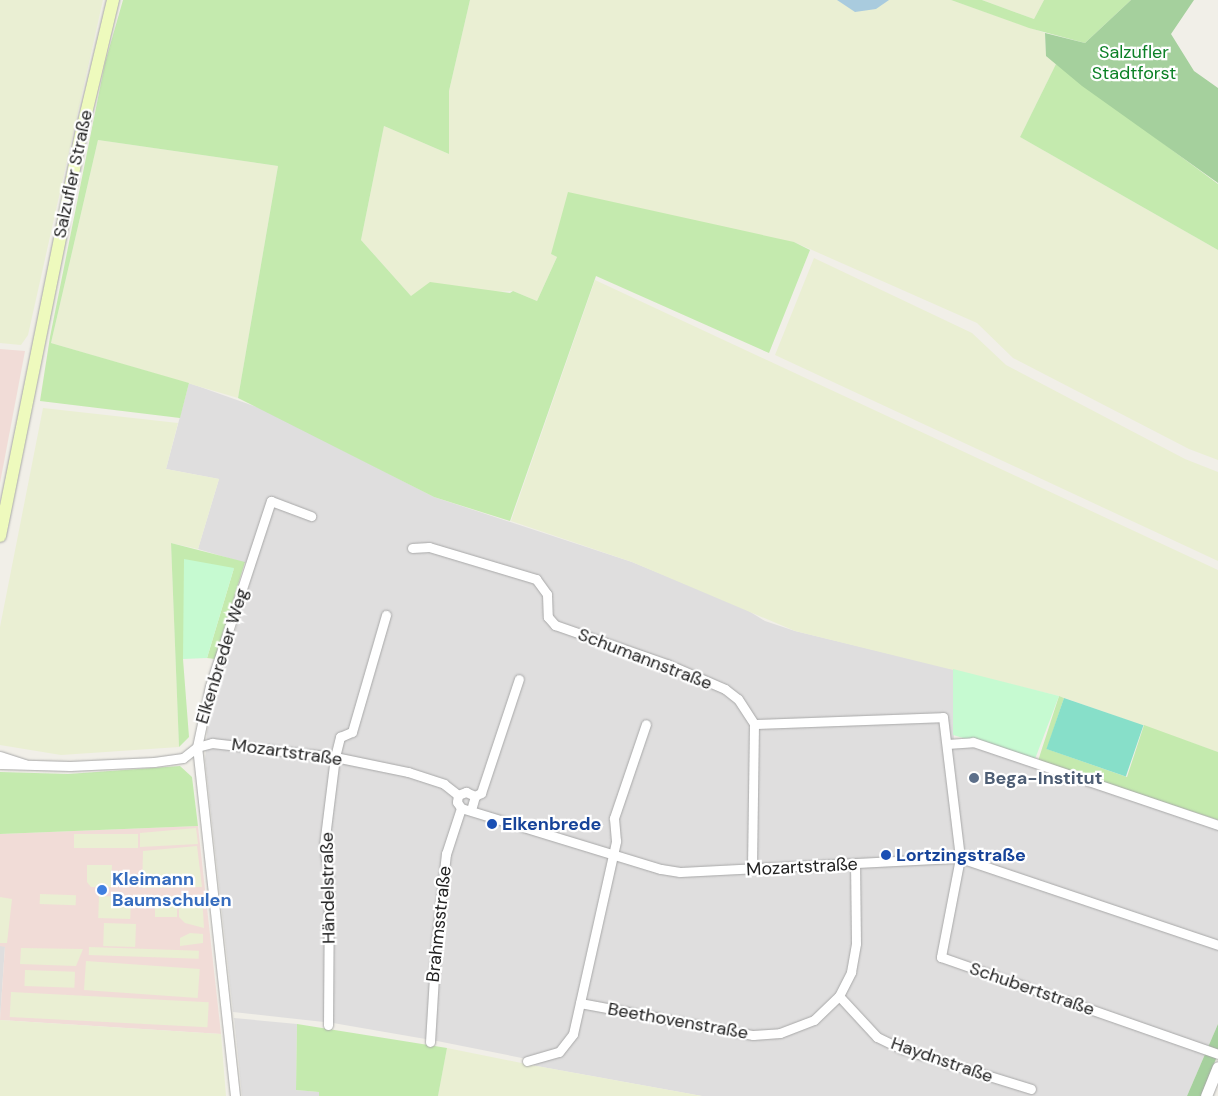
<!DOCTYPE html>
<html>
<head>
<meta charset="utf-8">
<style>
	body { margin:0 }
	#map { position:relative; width:1218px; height:1096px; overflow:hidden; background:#f1efe8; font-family:"DM Sans",sans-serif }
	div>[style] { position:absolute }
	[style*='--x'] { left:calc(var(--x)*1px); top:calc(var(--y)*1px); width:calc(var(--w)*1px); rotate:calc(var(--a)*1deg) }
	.residential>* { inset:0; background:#dfdede }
	.commercial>* { inset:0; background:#f1dcd7 }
	.farmland>* { inset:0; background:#eaefd3; transform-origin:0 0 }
	.grass>* { inset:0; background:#c4eaae }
	.forest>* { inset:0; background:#a5d09d }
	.park>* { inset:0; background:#c6fad1 }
	.pitch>* { inset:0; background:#87dfc9; transform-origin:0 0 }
	.water>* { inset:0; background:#a9cbde }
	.roads { filter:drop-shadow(0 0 1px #a8a8a8) drop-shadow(0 0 1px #a8a8a8) }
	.minor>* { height:9px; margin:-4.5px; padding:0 4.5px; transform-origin:4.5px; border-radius:4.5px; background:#fff }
	.tertiary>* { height:11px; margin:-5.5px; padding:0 5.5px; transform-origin:5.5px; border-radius:5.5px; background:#fff }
	.secondary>* { height:12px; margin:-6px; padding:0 6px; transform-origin:6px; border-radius:6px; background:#eefabd }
	.dots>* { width:14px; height:14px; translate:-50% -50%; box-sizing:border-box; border:2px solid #fff; border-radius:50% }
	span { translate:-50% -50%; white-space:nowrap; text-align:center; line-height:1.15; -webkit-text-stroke:4.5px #fff; paint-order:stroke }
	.park-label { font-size:18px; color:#0c8126 }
	.street-label { font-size:18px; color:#212121 }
	.service-label { font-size:18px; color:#4e5e75; font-weight:700 }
	.left { translate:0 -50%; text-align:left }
	.transit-label { font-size:18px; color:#164399; font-weight:700 }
	.shop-label { font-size:18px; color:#366cbe; font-weight:700 }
</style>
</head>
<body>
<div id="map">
	<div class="residential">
		<i style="clip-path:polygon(189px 383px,265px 410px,434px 497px,632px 562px,744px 608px,765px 621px,795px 631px,953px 669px,954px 740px,1218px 829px,1218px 1024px,1187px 1096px,702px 1096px,531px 1065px,527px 1059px,437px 1041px,333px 1023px,233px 1012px,205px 760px,207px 731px,218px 686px,255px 566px,198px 549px,219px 479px,166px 469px)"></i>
		<i style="clip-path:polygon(0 946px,5px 946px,0 1019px)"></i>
		<i style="clip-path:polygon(234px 1018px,297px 1024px,296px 1090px,319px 1092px,319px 1096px,242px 1096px)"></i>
	</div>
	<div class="commercial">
		<i style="clip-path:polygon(0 349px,25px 351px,0 483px)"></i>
		<i style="clip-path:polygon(198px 826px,221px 1034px,0 1020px,5px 947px,0 946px,0 834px)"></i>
	</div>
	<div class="farmland">
		<i style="clip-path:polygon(0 0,103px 0,28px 335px,21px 345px,0 343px)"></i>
		<i style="clip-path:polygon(470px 0,951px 0,1045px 33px,1046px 55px,1056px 64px,1020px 137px,1218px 250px,1218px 460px,1189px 449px,1013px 358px,977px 323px,794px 242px,551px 254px,557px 257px,537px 301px,513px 291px,411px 296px,361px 240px,384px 126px,449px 154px,449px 91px)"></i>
		<i style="clip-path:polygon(982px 0,1044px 0,1034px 19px)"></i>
		<i style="clip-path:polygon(98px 140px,278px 166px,238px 398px,51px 343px)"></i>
		<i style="clip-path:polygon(814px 258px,972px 333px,1006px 365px,1185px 459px,1218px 472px,1218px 561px,775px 355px)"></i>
		<i style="clip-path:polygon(595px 280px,1218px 570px,1218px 752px,1059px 696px,795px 631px,632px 562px,511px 521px)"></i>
		<i style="clip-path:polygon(43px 408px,178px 423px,166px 469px,219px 479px,198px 549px,171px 543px,179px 747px,61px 755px,0 745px,0 627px)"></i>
		<i style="clip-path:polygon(196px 828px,198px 844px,140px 847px,140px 833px)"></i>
		<i style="left:138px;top:834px;width:14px;height:64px;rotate:90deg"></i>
		<i style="clip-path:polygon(197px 846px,202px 887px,142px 888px,143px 851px)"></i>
		<i style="clip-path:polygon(87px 865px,112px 865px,111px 887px,91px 887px,87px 882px)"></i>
		<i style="left:40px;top:894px;width:36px;height:10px;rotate:2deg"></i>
		<i style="left:99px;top:896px;width:32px;height:22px;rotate:2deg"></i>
		<i style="left:155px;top:896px;width:22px;height:21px"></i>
		<i style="clip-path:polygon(179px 896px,202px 896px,204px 928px,185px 923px,179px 917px)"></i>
		<i style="clip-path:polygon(0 897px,12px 899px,7px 943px,0 943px)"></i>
		<i style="left:104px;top:923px;width:32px;height:23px;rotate:2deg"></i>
		<i style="clip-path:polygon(190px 933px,203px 934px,203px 943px,180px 946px,180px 938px)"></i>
		<i style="left:89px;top:947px;width:110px;height:8px;rotate:2deg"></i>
		<i style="clip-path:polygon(21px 948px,83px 949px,76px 966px,20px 964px)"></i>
		<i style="left:86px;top:961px;width:114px;height:29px;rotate:4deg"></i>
		<i style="left:25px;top:970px;width:50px;height:16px;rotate:2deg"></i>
		<i style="left:11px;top:992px;width:198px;height:25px;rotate:3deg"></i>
		<i style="clip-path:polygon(0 1020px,221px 1034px,226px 1096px,0 1096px)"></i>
		<i style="clip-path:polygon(447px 1048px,531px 1065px,702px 1096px,438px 1096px)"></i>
	</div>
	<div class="grass">
		<i style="clip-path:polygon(123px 0,470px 0,449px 91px,449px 154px,384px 126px,361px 240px,411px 296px,430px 282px,510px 293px,513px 291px,537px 301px,557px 257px,551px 254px,568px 192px,794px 242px,810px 250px,769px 353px,596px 276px,510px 521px,434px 497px,238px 398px,278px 166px,98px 140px,51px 343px,189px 383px,180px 418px,40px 401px,50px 337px,105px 63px)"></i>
		<i style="clip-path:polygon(951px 0,982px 0,1034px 19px,1044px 0,1131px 0,1085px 43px,1029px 28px)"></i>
		<i style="clip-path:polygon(1056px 64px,1218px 184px,1218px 250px,1020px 137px)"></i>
		<i style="clip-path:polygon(171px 543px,245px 562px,215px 659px,207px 658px,234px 568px,183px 659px,189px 737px,179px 747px)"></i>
		<i style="clip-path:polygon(1059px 696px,1064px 698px,1047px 749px,1127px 777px,1144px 725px,1218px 752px,1218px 820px,1038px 761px)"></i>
		<i style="clip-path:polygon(180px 766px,192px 777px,198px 826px,0 834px,0 772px,68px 774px)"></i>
		<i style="clip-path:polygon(297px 1024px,447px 1048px,438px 1096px,319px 1096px,319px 1092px,296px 1090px)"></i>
	</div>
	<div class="forest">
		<i style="clip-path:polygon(1131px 0,1194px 0,1171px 34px,1194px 71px,1218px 88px,1218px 183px,1082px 86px,1046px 56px,1045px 33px,1085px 43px)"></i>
		<i style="clip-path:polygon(1218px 1024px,1218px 1054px,1201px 1096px,1187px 1096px)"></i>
	</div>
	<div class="park">
		<i style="clip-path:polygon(184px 559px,234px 568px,207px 658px,183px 659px)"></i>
		<i style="clip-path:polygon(953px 669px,1059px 696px,1035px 759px,953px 735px)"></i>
	</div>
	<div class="pitch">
		<i style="left:1064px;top:698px;width:84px;height:54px;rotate:19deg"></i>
	</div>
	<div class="water">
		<i style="clip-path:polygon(837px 0,889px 0,876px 9px,855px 12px)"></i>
	</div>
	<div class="roads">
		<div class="minor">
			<i style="--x:412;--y:548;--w:17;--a:-3"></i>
			<i style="--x:429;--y:547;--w:112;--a:16.7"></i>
			<i style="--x:536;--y:579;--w:19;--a:54"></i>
			<i style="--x:547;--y:594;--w:23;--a:88"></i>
			<i style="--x:548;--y:617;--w:11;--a:49"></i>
			<i style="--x:555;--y:625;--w:119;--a:19.2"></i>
			<i style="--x:667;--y:664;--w:63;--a:23.3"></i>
			<i style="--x:725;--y:689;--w:16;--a:38"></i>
			<i style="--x:738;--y:699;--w:30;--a:57"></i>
			<i style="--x:754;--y:724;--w:145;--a:90.8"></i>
			<i style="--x:754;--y:724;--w:189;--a:-2.1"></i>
			<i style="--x:943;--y:717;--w:142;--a:83.1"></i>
			<i style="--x:960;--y:858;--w:101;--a:100.9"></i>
			<i style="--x:941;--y:957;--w:293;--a:19.3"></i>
			<i style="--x:947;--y:744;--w:26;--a:-4"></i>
			<i style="--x:973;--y:742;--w:259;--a:18.7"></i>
			<i style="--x:0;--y:756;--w:26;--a:18"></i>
			<i style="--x:0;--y:764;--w:70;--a:1.6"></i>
			<i style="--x:70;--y:766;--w:84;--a:-2.7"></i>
			<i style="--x:154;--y:762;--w:29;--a:-8"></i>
			<i style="--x:183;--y:758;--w:18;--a:-38"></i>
			<i style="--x:197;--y:747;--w:16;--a:-15"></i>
			<i style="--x:212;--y:743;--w:124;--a:6.5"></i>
			<i style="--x:335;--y:757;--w:75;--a:11.6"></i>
			<i style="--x:408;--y:772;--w:38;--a:18"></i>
			<i style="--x:444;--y:784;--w:18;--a:38"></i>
			<i style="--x:458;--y:795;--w:7;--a:98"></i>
			<i style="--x:457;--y:802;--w:7;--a:56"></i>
			<i style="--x:461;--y:808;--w:209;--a:17"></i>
			<i style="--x:661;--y:869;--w:19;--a:9"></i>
			<i style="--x:680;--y:872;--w:280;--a:-2.9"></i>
			<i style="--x:960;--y:858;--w:272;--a:18.6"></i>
			<i style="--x:458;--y:795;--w:9;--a:-21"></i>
			<i style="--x:466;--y:792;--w:10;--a:24"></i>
			<i style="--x:475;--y:796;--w:15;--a:106"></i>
			<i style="--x:475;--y:796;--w:7;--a:-27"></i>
			<i style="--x:481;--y:793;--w:120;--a:-71.6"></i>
			<i style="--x:839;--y:996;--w:56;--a:47.2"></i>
			<i style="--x:877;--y:1037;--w:28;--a:26"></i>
			<i style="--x:902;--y:1049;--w:135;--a:17.2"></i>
			<i style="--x:580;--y:1003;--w:176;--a:10.5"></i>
			<i style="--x:753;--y:1035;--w:27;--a:-4"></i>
			<i style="--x:780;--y:1033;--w:36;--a:-21"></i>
			<i style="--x:814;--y:1020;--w:35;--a:-44"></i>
			<i style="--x:839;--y:996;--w:27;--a:-63"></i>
			<i style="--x:851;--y:972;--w:29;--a:-80"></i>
			<i style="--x:856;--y:943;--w:79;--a:-90.7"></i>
			<i style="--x:328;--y:1025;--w:145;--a:-89.6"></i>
			<i style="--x:329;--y:880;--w:35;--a:-98"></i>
			<i style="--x:324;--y:845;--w:89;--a:-82.9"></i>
			<i style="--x:335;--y:757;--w:21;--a:-76"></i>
			<i style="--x:340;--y:737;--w:13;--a:-23"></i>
			<i style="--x:352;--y:732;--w:122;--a:-73.8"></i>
			<i style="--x:430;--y:1042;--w:98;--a:-86.5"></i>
			<i style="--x:436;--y:944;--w:91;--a:-83.7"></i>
			<i style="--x:446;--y:854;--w:48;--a:-71.9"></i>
			<i style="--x:527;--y:1061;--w:33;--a:-16"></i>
			<i style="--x:559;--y:1052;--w:23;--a:-52"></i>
			<i style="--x:573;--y:1034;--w:198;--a:-77.4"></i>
			<i style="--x:616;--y:841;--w:23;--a:-95"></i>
			<i style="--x:614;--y:818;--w:99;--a:-71.2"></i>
			<i style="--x:235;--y:1096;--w:351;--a:-96.2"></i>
			<i style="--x:197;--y:747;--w:62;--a:-78"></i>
			<i style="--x:210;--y:686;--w:195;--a:-71.8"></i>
			<i style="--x:271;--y:501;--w:43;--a:20.6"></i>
		</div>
		<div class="tertiary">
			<i style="--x:1206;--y:1096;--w:31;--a:-68"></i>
		</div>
		<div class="secondary">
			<i style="--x:0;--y:536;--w:418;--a:-78.6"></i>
			<i style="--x:83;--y:126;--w:130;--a:-76.6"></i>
		</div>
	</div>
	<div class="dots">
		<i style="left:974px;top:778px;background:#5c6f8a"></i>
		<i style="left:492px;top:824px;background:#1a4fb4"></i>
		<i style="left:886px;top:855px;background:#1a4fb4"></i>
		<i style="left:102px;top:890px;background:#3f7fe0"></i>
	</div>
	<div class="park-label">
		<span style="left:1134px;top:63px">Salzufler<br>Stadtforst</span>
	</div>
	<div class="street-label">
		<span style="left:73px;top:174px;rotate:-78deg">Salzufler Straße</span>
		<span style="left:222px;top:656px;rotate:-73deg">Elkenbreder Weg</span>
		<span style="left:645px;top:659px;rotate:21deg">Schumannstraße</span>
		<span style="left:287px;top:752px;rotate:8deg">Mozartstraße</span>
		<span style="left:802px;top:867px;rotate:-3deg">Mozartstraße</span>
		<span style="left:328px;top:888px;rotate:-91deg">Händelstraße</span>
		<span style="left:439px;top:924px;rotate:-84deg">Brahmsstraße</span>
		<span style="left:1032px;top:989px;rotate:19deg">Schubertstraße</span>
		<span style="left:678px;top:1021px;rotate:10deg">Beethovenstraße</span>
		<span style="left:942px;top:1060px;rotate:19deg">Haydnstraße</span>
	</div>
	<div class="service-label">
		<span class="left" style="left:984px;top:778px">Bega-Institut</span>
	</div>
	<div class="transit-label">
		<span class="left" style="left:502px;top:824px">Elkenbrede</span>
		<span class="left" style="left:896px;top:855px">Lortzingstraße</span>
	</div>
	<div class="shop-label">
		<span class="left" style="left:112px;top:890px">Kleimann<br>Baumschulen</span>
	</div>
</div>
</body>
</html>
